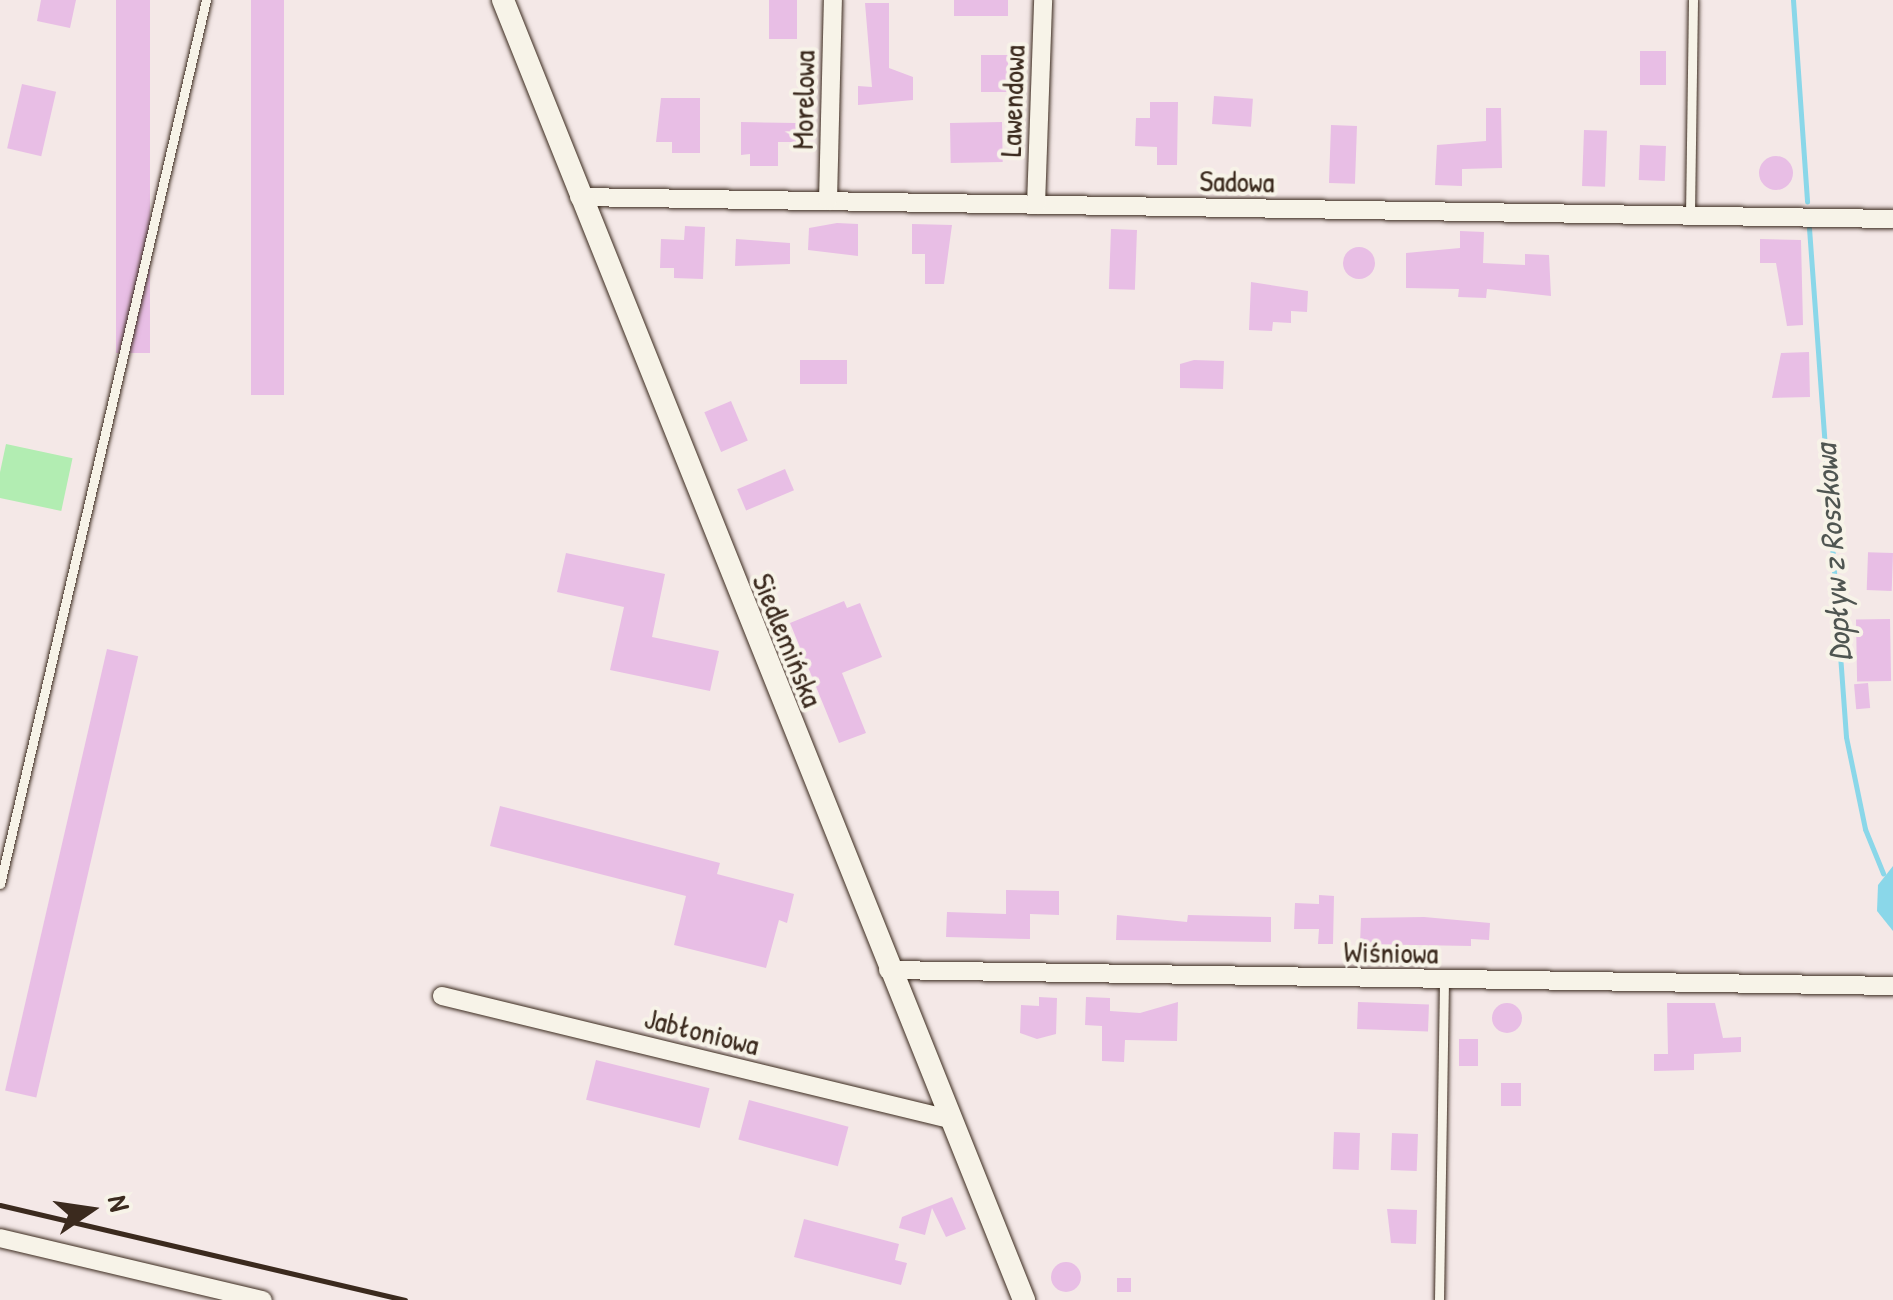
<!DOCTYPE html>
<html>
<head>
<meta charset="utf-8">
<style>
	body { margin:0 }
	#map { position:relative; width:1893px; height:1300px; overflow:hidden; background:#f4e8e7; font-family:"Patrick Hand",sans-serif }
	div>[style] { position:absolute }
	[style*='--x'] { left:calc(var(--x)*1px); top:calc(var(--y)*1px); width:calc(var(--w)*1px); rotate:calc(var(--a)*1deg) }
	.green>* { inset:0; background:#b2edb2; transform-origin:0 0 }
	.water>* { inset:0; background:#8ad7e9 }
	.stream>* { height:5px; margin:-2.5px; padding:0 2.5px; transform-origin:2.5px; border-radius:2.5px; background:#8ad7e9 }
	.building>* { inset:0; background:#e8bee5; transform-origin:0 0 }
	.round { border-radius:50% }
	.roads { filter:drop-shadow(0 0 2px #3b2a1e) drop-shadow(0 0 2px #3b2a1e) }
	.service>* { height:9px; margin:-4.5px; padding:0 4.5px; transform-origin:4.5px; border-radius:4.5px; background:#f7f3e8 }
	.minor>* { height:18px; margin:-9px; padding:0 9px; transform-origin:9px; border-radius:9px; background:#f7f3e8 }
	.tertiary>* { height:22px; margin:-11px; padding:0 11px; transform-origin:11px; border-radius:11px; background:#f7f3e8 }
	.rail>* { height:5px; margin:-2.5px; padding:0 2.5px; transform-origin:2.5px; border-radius:2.5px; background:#3b2a1e }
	span { translate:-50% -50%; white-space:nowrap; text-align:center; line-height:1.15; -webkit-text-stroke:8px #f7f3e8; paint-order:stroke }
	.street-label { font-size:30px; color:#3b2a1e }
	.water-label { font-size:32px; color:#4f5551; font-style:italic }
	.north { position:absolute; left:40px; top:1160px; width:100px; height:100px; -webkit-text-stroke:8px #f7f3e8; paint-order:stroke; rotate:77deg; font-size:28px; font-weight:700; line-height:40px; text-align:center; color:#3b2a1e }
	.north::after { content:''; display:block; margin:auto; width:35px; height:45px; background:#3b2a1e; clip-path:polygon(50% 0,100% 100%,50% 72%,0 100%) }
</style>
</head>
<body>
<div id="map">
	<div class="green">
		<i style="left:6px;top:444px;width:68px;height:54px;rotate:12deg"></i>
	</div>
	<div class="water">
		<i style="clip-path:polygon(1893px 866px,1893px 931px,1877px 911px,1878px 885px)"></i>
	</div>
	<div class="stream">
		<i style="--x:1793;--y:0;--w:202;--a:86"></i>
		<i style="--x:1809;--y:228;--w:510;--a:85.84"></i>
		<i style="--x:1846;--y:737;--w:94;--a:78.3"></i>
		<i style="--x:1865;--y:829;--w:48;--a:67.8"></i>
	</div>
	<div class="building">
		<i style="clip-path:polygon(41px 0,76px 0,70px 28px,37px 21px)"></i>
		<i style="left:116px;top:0;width:34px;height:353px"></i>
		<i style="left:251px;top:0;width:33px;height:395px"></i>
		<i style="left:769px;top:0;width:28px;height:39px"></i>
		<i style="left:954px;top:0;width:54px;height:16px"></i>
		<i style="clip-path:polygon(865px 3px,889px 3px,889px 68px,913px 77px,913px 100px,858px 105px,858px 86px,872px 87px)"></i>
		<i style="left:1640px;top:51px;width:26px;height:34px"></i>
		<i style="left:1008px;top:55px;width:37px;height:27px;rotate:90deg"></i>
		<i style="left:22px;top:84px;width:35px;height:66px;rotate:13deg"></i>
		<i style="left:1214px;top:96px;width:39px;height:28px;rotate:4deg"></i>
		<i style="clip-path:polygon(661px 98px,700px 98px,700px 153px,672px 153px,672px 142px,656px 142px)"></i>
		<i style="clip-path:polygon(1150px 102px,1178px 102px,1177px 165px,1157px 165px,1157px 147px,1135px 146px,1136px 118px,1150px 118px)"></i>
		<i style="clip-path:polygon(1486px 108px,1501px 108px,1502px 168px,1462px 169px,1462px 186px,1435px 185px,1437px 145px,1486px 141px)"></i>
		<i style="clip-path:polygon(741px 122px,796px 123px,796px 142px,778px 142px,778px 166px,750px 166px,750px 154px,741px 155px)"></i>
		<i style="left:1002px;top:122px;width:40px;height:52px;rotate:89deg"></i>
		<i style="left:1331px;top:125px;width:26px;height:58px;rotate:2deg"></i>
		<i style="left:1584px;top:130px;width:23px;height:56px;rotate:2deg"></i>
		<i style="left:1640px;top:145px;width:26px;height:35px;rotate:2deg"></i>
		<i class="round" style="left:1759px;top:156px;width:34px;height:34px"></i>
		<i style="clip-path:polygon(837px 223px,858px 224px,858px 256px,808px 250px,809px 228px)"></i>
		<i style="clip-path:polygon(912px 224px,952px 225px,944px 284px,925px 284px,925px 254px,912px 254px)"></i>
		<i style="clip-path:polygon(685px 226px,705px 227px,703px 279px,674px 278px,674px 268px,660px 268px,661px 239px,684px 240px)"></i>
		<i style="left:1111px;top:229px;width:26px;height:60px;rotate:2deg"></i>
		<i style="clip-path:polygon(1460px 231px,1484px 232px,1483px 263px,1525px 265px,1525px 254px,1549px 255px,1551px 296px,1487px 289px,1486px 298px,1458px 297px,1459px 289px,1406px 288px,1406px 253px,1460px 248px)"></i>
		<i style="clip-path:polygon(736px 239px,790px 243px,790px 264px,735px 266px)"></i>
		<i style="clip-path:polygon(1760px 239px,1801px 240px,1803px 325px,1787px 326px,1776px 263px,1760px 263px)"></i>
		<i class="round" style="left:1343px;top:247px;width:32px;height:32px"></i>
		<i style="clip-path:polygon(1251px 282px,1308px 291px,1307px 312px,1291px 311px,1291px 323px,1273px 322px,1272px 331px,1249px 330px)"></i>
		<i style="clip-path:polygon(1809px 352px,1810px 397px,1772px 398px,1781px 353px)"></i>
		<i style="left:800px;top:360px;width:47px;height:24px"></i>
		<i style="clip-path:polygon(1194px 360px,1224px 361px,1223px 389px,1180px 388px,1180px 364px)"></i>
		<i style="left:731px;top:401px;width:43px;height:29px;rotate:67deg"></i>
		<i style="left:785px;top:469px;width:23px;height:52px;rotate:67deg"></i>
		<i style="clip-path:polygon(566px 553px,665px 574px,652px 637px,719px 651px,710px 691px,610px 670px,624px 607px,557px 592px)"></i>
		<i style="left:1893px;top:553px;width:38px;height:25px;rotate:92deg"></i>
		<i style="clip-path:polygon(844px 601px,847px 608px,860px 603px,882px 657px,842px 673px,866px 733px,839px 743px,790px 623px)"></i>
		<i style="left:1890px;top:619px;width:62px;height:34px;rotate:89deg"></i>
		<i style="left:107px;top:649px;width:32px;height:453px;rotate:13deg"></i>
		<i style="left:1868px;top:683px;width:25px;height:14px;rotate:85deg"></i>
		<i style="clip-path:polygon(500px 806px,720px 863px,717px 874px,794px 894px,787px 923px,779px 920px,766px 968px,674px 945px,686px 896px,490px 846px)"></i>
		<i style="clip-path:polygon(1006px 890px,1059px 891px,1059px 915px,1030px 914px,1030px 939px,946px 937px,947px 912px,1006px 914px)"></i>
		<i style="clip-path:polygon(1319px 895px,1334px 896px,1333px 944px,1318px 944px,1319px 929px,1294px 929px,1295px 903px,1319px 904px)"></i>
		<i style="clip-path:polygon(1117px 915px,1187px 922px,1188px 915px,1271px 917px,1271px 942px,1116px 940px)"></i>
		<i style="clip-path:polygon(1424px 917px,1490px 923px,1489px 940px,1471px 939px,1471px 946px,1360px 944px,1361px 918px)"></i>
		<i style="clip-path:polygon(1039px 997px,1057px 998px,1056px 1034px,1037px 1039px,1020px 1033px,1021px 1005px,1039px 1006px)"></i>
		<i style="clip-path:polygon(1086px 997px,1110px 998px,1110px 1011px,1140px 1013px,1178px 1002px,1177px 1041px,1125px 1040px,1124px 1062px,1102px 1061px,1102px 1026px,1085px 1025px)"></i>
		<i style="left:1358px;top:1002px;width:71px;height:27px;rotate:2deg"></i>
		<i class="round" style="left:1492px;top:1003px;width:30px;height:30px"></i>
		<i style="clip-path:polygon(1667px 1003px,1715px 1003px,1723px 1038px,1741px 1037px,1741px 1052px,1694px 1054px,1694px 1070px,1654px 1071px,1654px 1054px,1668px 1054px)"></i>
		<i style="left:1459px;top:1039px;width:19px;height:27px"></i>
		<i style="left:596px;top:1060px;width:117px;height:41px;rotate:14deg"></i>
		<i style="left:1501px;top:1083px;width:20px;height:23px"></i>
		<i style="left:749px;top:1100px;width:103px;height:41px;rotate:15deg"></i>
		<i style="left:1334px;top:1132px;width:26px;height:37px;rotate:2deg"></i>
		<i style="left:1392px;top:1133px;width:26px;height:37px;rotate:2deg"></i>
		<i style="clip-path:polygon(952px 1197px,966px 1229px,946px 1237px,932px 1208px,925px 1235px,899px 1228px,902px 1217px)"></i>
		<i style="clip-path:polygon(1387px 1209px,1417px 1210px,1416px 1244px,1391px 1243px)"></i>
		<i style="clip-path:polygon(804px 1219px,899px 1244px,895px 1260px,907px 1263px,901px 1285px,794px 1257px)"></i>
		<i class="round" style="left:1051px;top:1262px;width:30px;height:30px"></i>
		<i style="left:1117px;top:1278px;width:14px;height:14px"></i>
	</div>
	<div class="roads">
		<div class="service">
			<i style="--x:1690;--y:215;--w:215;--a:-89.2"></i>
			<i style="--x:0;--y:884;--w:908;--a:-76.88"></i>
			<i style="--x:1439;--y:1300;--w:320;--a:-89.1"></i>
		</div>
		<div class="minor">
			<i style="--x:579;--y:197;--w:1314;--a:0.96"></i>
			<i style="--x:828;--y:201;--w:201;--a:-88.6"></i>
			<i style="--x:1036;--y:205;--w:205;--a:-88"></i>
			<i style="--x:888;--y:970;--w:1005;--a:0.91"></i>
			<i style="--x:442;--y:996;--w:522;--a:13.64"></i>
			<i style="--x:0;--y:1238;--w:270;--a:13.3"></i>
		</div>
		<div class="tertiary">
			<i style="--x:503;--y:0;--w:1401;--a:68.16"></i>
		</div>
	</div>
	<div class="rail">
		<i style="--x:0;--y:1205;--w:416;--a:13.2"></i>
	</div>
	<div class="street-label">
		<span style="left:803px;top:100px;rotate:-89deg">Morelowa</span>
		<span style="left:1012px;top:101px;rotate:-88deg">Lawendowa</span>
		<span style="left:1237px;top:181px;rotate:1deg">Sadowa</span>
		<span style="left:788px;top:640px;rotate:68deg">Siedlemińska</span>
		<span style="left:1391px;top:952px;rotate:1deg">Wiśniowa</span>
		<span style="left:702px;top:1031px;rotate:14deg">Jabłoniowa</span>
	</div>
	<div class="water-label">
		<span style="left:1833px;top:553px;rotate:-94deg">Dopływ z Roszkowa</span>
	</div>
	<div class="north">N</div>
</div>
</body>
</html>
